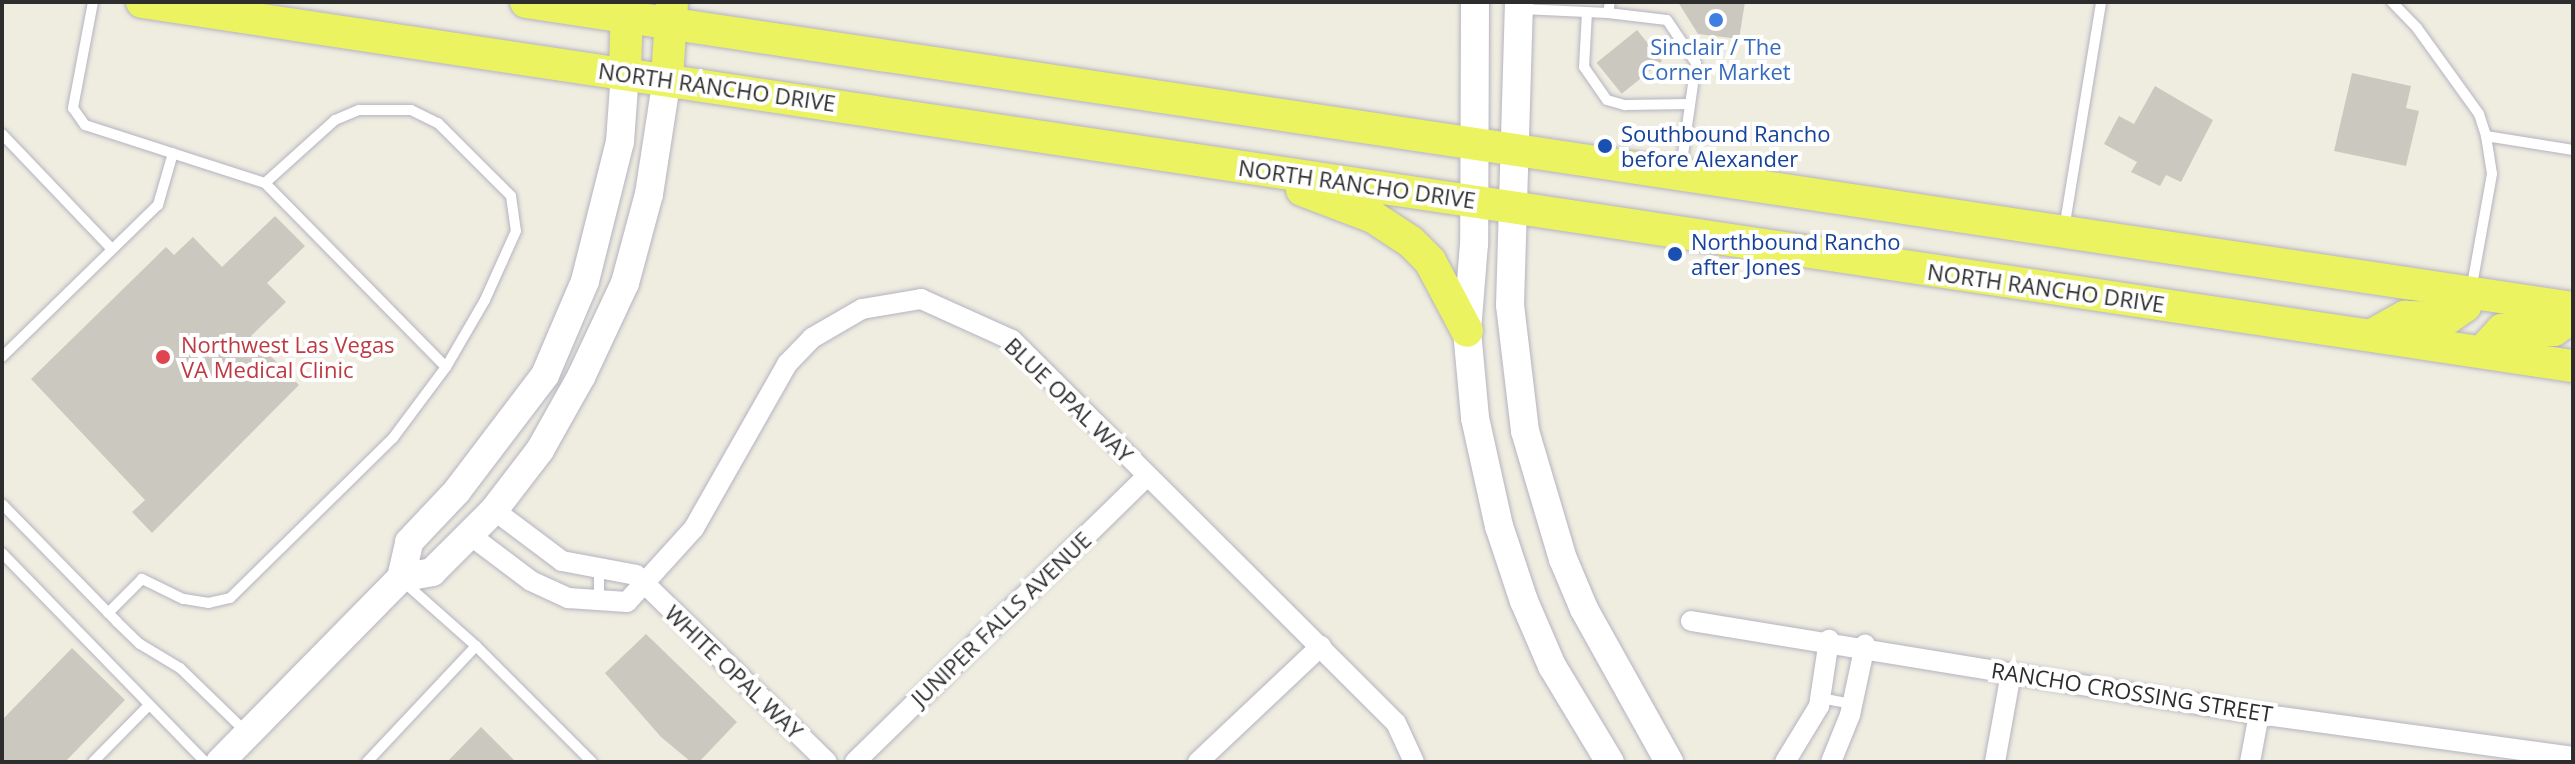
<!DOCTYPE html>
<html>
<head>
<meta charset="utf-8">
<style>
	body { margin:0 }
	#map { position:relative; width:2575px; height:764px; overflow:hidden; background:#efede0; font-family:"Open Sans",sans-serif }
	div>[style] { position:absolute }
	[style*='--x'] { left:calc(var(--x)*1px); top:calc(var(--y)*1px); width:calc(var(--w)*1px); rotate:calc(var(--a)*1deg) }
	.building>* { inset:0; background:#cbc9bf; transform-origin:0 0 }
	.roads { filter:drop-shadow(0 0 2px #b5b3c1) drop-shadow(0 0 2px #b5b3c1) }
	.lane>* { height:10px; margin:-5px; padding:0 5px; transform-origin:5px; border-radius:5px; background:#fff }
	.street>* { height:20px; margin:-10px; padding:0 10px; transform-origin:10px; border-radius:10px; background:#fff }
	.secondary>* { height:28px; margin:-14px; padding:0 14px; transform-origin:14px; border-radius:14px; background:#fff }
	.primary>* { height:32px; margin:-16px; padding:0 16px; transform-origin:16px; border-radius:16px; background:#ebf361 }
	.dots>* { width:22px; height:22px; translate:-50% -50%; box-sizing:border-box; border:4px solid #fff; border-radius:50% }
	span { translate:-50% -50%; white-space:nowrap; text-align:center; line-height:1.15; -webkit-text-stroke:8px #fff; paint-order:stroke }
	.shop-label { font-size:22px; color:#366cbe }
	.street-label { font-size:22px; color:#2d2d2d }
	.transit-label { font-size:22px; color:#164399 }
	.left { translate:0 -50%; text-align:left }
	.health-label { font-size:22px; color:#be3a42 }
	.frame { position:absolute; inset:0; border:4px solid #2d2d2d; pointer-events:none }
</style>
</head>
<body>
<div id="map">
	<div class="building">
		<i style="clip-path:polygon(1678px 2px,1745px 2px,1739px 39px,1698px 34px)"></i>
		<i style="left:1637px;top:30px;width:40px;height:52px;rotate:51deg"></i>
		<i style="clip-path:polygon(2352px 73px,2411px 86px,2406px 108px,2419px 111px,2406px 166px,2334px 151px)"></i>
		<i style="clip-path:polygon(2155px 86px,2213px 120px,2181px 182px,2166px 175px,2160px 186px,2131px 172px,2137px 162px,2104px 144px,2119px 116px,2134px 124px)"></i>
		<i style="clip-path:polygon(275px 216px,305px 246px,267px 283px,286px 302px,251px 336px,299px 385px,152px 533px,132px 512px,145px 500px,31px 379px,166px 247px,174px 255px,193px 237px,222px 267px)"></i>
		<i style="clip-path:polygon(646px 634px,737px 722px,699px 762px,691px 762px,661px 737px,605px 673px)"></i>
		<i style="clip-path:polygon(72px 648px,125px 700px,65px 762px,2px 762px,2px 720px)"></i>
		<i style="clip-path:polygon(481px 727px,516px 762px,447px 762px)"></i>
	</div>
	<div class="roads">
		<div class="lane">
			<i style="--x:93;--y:2;--w:108;--a:100.7"></i>
			<i style="--x:73;--y:108;--w:21;--a:55"></i>
			<i style="--x:85;--y:125;--w:189;--a:17.9"></i>
			<i style="--x:265;--y:183;--w:258;--a:45.5"></i>
			<i style="--x:446;--y:367;--w:89;--a:126.7"></i>
			<i style="--x:393;--y:438;--w:228;--a:135.5"></i>
			<i style="--x:230;--y:598;--w:22;--a:167"></i>
			<i style="--x:209;--y:603;--w:26;--a:-171"></i>
			<i style="--x:183;--y:599;--w:46;--a:-154"></i>
			<i style="--x:142;--y:579;--w:48;--a:135"></i>
			<i style="--x:2392;--y:2;--w:36;--a:46"></i>
			<i style="--x:2417;--y:28;--w:106;--a:54.2"></i>
			<i style="--x:2479;--y:114;--w:23;--a:72"></i>
			<i style="--x:2486;--y:136;--w:38;--a:81"></i>
			<i style="--x:2492;--y:174;--w:119;--a:100.2"></i>
			<i style="--x:1522;--y:9;--w:86;--a:2.7"></i>
			<i style="--x:1608;--y:13;--w:11;--a:-80"></i>
			<i style="--x:1587;--y:12;--w:55;--a:93.1"></i>
			<i style="--x:1584;--y:67;--w:40;--a:55.1"></i>
			<i style="--x:1607;--y:100;--w:19;--a:16"></i>
			<i style="--x:1625;--y:105;--w:65;--a:-0.9"></i>
			<i style="--x:1608;--y:13;--w:59;--a:6.8"></i>
			<i style="--x:1667;--y:20;--w:52;--a:56"></i>
			<i style="--x:1696;--y:63;--w:107;--a:98.1"></i>
			<i style="--x:2;--y:134;--w:159;--a:46.3"></i>
			<i style="--x:2486;--y:136;--w:88;--a:9.1"></i>
			<i style="--x:265;--y:183;--w:94;--a:-42"></i>
			<i style="--x:335;--y:120;--w:26;--a:-23"></i>
			<i style="--x:359;--y:110;--w:52;--a:0"></i>
			<i style="--x:411;--y:110;--w:30;--a:26"></i>
			<i style="--x:438;--y:123;--w:103;--a:45"></i>
			<i style="--x:511;--y:196;--w:35;--a:82"></i>
			<i style="--x:516;--y:231;--w:76;--a:114.2"></i>
			<i style="--x:485;--y:300;--w:78;--a:120.2"></i>
			<i style="--x:2064;--y:229;--w:230;--a:-80.7"></i>
			<i style="--x:2;--y:357;--w:218;--a:-44.3"></i>
			<i style="--x:158;--y:205;--w:54;--a:-73.9"></i>
			<i style="--x:2;--y:504;--w:165;--a:45.7"></i>
			<i style="--x:117;--y:622;--w:32;--a:44"></i>
			<i style="--x:140;--y:644;--w:47;--a:31"></i>
			<i style="--x:180;--y:668;--w:92;--a:44.1"></i>
			<i style="--x:2;--y:553;--w:291;--a:45.8"></i>
			<i style="--x:599;--y:601;--w:30;--a:-90"></i>
			<i style="--x:476;--y:646;--w:164;--a:45"></i>
			<i style="--x:1821;--y:698;--w:33;--a:11"></i>
			<i style="--x:93;--y:762;--w:80;--a:-45.5"></i>
			<i style="--x:367;--y:762;--w:159;--a:-46.8"></i>
			<i style="--x:476;--y:646;--w:95;--a:-138.4"></i>
		</div>
		<div class="street">
			<i style="--x:494;--y:510;--w:85;--a:36.9"></i>
			<i style="--x:562;--y:561;--w:75;--a:10.7"></i>
			<i style="--x:636;--y:575;--w:267;--a:44.4"></i>
			<i style="--x:470;--y:535;--w:76;--a:37"></i>
			<i style="--x:531;--y:581;--w:41;--a:24.7"></i>
			<i style="--x:568;--y:598;--w:59;--a:3.9"></i>
			<i style="--x:627;--y:602;--w:100;--a:-47.8"></i>
			<i style="--x:694;--y:528;--w:189;--a:-60.4"></i>
			<i style="--x:787;--y:364;--w:36;--a:-46"></i>
			<i style="--x:812;--y:338;--w:58;--a:-30.1"></i>
			<i style="--x:862;--y:309;--w:60;--a:-9.6"></i>
			<i style="--x:921;--y:299;--w:100;--a:24.3"></i>
			<i style="--x:1012;--y:340;--w:542;--a:44.93"></i>
			<i style="--x:1396;--y:723;--w:43;--a:65.2"></i>
			<i style="--x:1691;--y:621;--w:576;--a:9.3"></i>
			<i style="--x:2259;--y:714;--w:317;--a:7.8"></i>
			<i style="--x:855;--y:762;--w:409;--a:-44.4"></i>
			<i style="--x:1198;--y:762;--w:169;--a:-43.3"></i>
			<i style="--x:1785;--y:762;--w:66;--a:-58.7"></i>
			<i style="--x:1819;--y:706;--w:67;--a:-81.4"></i>
			<i style="--x:1831;--y:762;--w:51;--a:-68"></i>
			<i style="--x:1850;--y:715;--w:72;--a:-77.9"></i>
			<i style="--x:1995;--y:762;--w:90;--a:-79.8"></i>
			<i style="--x:2250;--y:762;--w:49;--a:-79.4"></i>
		</div>
		<div class="secondary">
			<i style="--x:1475;--y:2;--w:242;--a:90.2"></i>
			<i style="--x:1474;--y:244;--w:87;--a:94.6"></i>
			<i style="--x:1467;--y:331;--w:87;--a:84.7"></i>
			<i style="--x:1475;--y:418;--w:111;--a:77.5"></i>
			<i style="--x:1499;--y:526;--w:79;--a:71.6"></i>
			<i style="--x:1524;--y:601;--w:71;--a:66.7"></i>
			<i style="--x:1552;--y:666;--w:112;--a:58.9"></i>
			<i style="--x:1519;--y:2;--w:303;--a:91.7"></i>
			<i style="--x:1510;--y:305;--w:127;--a:83.2"></i>
			<i style="--x:1525;--y:431;--w:134;--a:73.5"></i>
			<i style="--x:1563;--y:559;--w:54;--a:67.2"></i>
			<i style="--x:1584;--y:609;--w:175;--a:60.9"></i>
			<i style="--x:401;--y:578;--w:32;--a:-11"></i>
			<i style="--x:432;--y:572;--w:88;--a:-45"></i>
			<i style="--x:494;--y:510;--w:76;--a:-52.5"></i>
			<i style="--x:540;--y:450;--w:84;--a:-60.7"></i>
			<i style="--x:581;--y:377;--w:104;--a:-64.9"></i>
			<i style="--x:625;--y:283;--w:92;--a:-74.9"></i>
			<i style="--x:649;--y:194;--w:117;--a:-81.2"></i>
			<i style="--x:220;--y:762;--w:258;--a:-45.5"></i>
			<i style="--x:401;--y:578;--w:37;--a:-77"></i>
			<i style="--x:409;--y:542;--w:70;--a:-46.7"></i>
			<i style="--x:457;--y:491;--w:146;--a:-52.8"></i>
			<i style="--x:545;--y:375;--w:102;--a:-66.9"></i>
			<i style="--x:585;--y:281;--w:143;--a:-75.9"></i>
			<i style="--x:620;--y:142;--w:69;--a:-85.9"></i>
		</div>
		<div class="primary">
			<i style="--x:142;--y:2;--w:2458;--a:8.52"></i>
			<i style="--x:526;--y:2;--w:2070;--a:8.5"></i>
			<i style="--x:625;--y:73;--w:71;--a:-88.4"></i>
			<i style="--x:667;--y:78;--w:76;--a:-86.2"></i>
			<i style="--x:1302;--y:190;--w:76;--a:20.8"></i>
			<i style="--x:1373;--y:217;--w:45;--a:33.3"></i>
			<i style="--x:1411;--y:242;--w:27;--a:45"></i>
			<i style="--x:1430;--y:261;--w:79;--a:62.1"></i>
			<i style="--x:2372;--y:335;--w:38;--a:-29"></i>
			<i style="--x:2405;--y:317;--w:43;--a:1.3"></i>
			<i style="--x:2448;--y:318;--w:21;--a:-35"></i>
			<i style="--x:2465;--y:306;--w:14;--a:-65"></i>
			<i style="--x:2482;--y:352;--w:30;--a:-48"></i>
			<i style="--x:2502;--y:330;--w:52;--a:0"></i>
			<i style="--x:2554;--y:330;--w:24;--a:-36"></i>
		</div>
	</div>
	<div class="dots">
		<i style="left:1716px;top:20px;background:#3f7fe0"></i>
		<i style="left:1605px;top:146px;background:#1a4fb4"></i>
		<i style="left:1675px;top:254px;background:#1a4fb4"></i>
		<i style="left:163px;top:357px;background:#e0444e"></i>
	</div>
	<div class="shop-label">
		<span style="left:1716px;top:59px">Sinclair / The<br>Corner Market</span>
	</div>
	<div class="street-label">
		<span style="left:717px;top:87px;rotate:8deg">NORTH RANCHO DRIVE</span>
		<span style="left:1357px;top:184px;rotate:8deg">NORTH RANCHO DRIVE</span>
		<span style="left:2046px;top:288px;rotate:8deg">NORTH RANCHO DRIVE</span>
		<span style="left:1069px;top:400px;rotate:44deg">BLUE OPAL WAY</span>
		<span style="left:1001px;top:619px;rotate:-44deg">JUNIPER FALLS AVENUE</span>
		<span style="left:734px;top:672px;rotate:44deg">WHITE OPAL WAY</span>
		<span style="left:2132px;top:692px;rotate:9deg">RANCHO CROSSING STREET</span>
	</div>
	<div class="transit-label">
		<span class="left" style="left:1621px;top:146px">Southbound Rancho<br>before Alexander</span>
		<span class="left" style="left:1691px;top:254px">Northbound Rancho<br>after Jones</span>
	</div>
	<div class="health-label">
		<span class="left" style="left:181px;top:357px">Northwest Las Vegas<br>VA Medical Clinic</span>
	</div>
	<div class="frame"></div>
</div>
</body>
</html>
